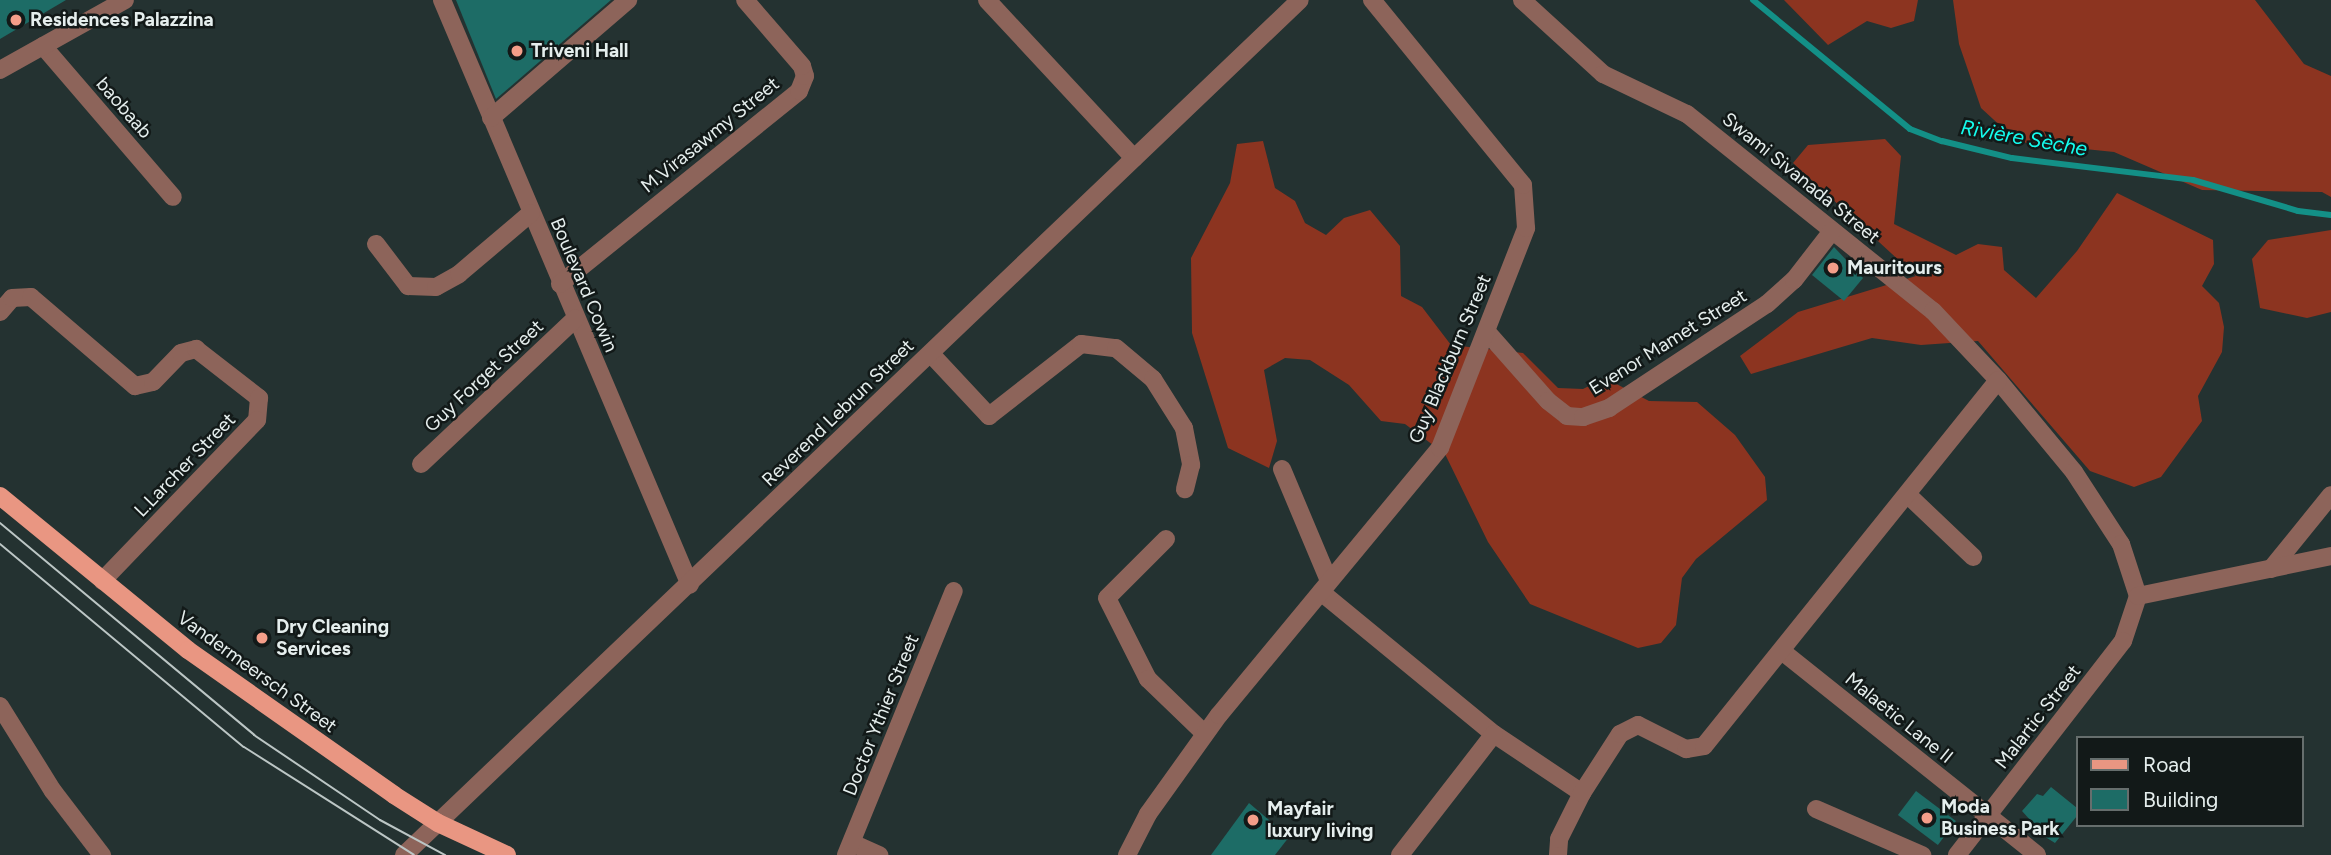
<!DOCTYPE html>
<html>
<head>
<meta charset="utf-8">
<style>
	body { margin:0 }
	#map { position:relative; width:2331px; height:855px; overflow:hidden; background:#243231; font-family:Figtree,sans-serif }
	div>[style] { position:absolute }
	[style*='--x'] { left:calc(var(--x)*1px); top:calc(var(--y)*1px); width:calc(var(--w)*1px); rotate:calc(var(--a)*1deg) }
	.forest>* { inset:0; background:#8c3420 }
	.stream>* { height:6px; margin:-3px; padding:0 3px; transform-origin:3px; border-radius:3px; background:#139087 }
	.building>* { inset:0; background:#1d6c66; transform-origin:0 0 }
	.minor>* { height:18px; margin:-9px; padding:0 9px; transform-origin:9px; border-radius:9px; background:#8d645a }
	.primary>* { height:18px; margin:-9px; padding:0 9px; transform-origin:9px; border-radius:9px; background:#e99682 }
	.tram>* { height:2px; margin:-1px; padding:0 1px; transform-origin:1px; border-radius:1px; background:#bcc6c5 }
	.dots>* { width:19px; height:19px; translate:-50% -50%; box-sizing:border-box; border:4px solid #121918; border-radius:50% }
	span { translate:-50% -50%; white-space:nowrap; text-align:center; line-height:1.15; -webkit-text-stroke:5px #121918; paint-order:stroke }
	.poi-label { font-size:19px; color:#e5eeed; font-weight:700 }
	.left { translate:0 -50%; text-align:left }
	.street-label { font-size:19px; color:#e5eeed }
	.water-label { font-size:21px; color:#14fcee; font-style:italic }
	.legend { position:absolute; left:2076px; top:736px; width:228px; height:91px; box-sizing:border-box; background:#121918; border:2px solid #666e6d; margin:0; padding:9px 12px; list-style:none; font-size:21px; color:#e5eeed }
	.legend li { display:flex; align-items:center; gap:14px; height:35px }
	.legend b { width:35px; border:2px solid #666e6d }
</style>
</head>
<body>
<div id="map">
	<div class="forest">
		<i style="clip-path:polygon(1784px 0,1918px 0,1914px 21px,1891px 28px,1867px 21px,1828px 45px)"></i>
		<i style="clip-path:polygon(1953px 0,2255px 0,2304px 64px,2331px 76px,2331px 197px,2322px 192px,2202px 190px,2114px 152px,2018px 142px,1981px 108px,1959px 44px)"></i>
		<i style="clip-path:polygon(1885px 139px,1901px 156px,1894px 224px,1956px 255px,1978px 244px,2002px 247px,2004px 270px,2036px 298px,2077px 251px,2117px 193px,2213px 240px,2214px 264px,2202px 286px,2219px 303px,2224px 327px,2222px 352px,2198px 396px,2202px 421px,2161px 477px,2134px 487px,2090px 471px,1978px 341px,1921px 345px,1872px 338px,1751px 374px,1740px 356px,1798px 312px,1916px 276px,1793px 163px,1808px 145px)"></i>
		<i style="clip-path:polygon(1263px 141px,1275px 188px,1295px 201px,1305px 223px,1326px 235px,1344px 218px,1370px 210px,1400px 246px,1401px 296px,1422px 307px,1451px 345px,1523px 353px,1558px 388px,1583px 389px,1605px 378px,1649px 401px,1697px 402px,1735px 435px,1765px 477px,1767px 500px,1696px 559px,1682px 578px,1676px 625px,1661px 643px,1638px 648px,1530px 604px,1488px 542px,1445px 454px,1405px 424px,1381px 421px,1349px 385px,1310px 360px,1285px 358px,1264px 370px,1277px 441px,1269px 468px,1228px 448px,1192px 333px,1191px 258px,1230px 183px,1237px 144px)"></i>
		<i style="clip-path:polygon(2331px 230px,2331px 312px,2307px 318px,2260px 308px,2252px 259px,2268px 240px)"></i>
	</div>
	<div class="stream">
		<i style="--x:1753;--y:0;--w:203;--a:39.4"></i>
		<i style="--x:1910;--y:129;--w:34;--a:21"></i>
		<i style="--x:1942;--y:141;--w:72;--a:13.7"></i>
		<i style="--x:2012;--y:158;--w:182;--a:6.9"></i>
		<i style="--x:2193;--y:180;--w:109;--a:16.4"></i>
		<i style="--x:2298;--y:211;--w:33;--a:7"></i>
	</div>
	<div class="building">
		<i style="clip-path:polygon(0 0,66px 0,0 39px)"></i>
		<i style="clip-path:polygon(456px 0,611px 0,496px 99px)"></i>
		<i style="clip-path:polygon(1834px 247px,1863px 278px,1844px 301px,1812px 275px)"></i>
		<i style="clip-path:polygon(2051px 787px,2077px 808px,2077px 816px,2055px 843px,2026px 825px,2031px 821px,2022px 811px,2037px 794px,2043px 796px)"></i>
		<i style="left:1916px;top:791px;width:50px;height:30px;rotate:37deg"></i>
		<i style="clip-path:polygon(1249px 803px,1289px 837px,1275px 855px,1211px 855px)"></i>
	</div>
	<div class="minor">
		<i style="--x:442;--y:0;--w:635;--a:67.03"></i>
		<i style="--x:987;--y:0;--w:216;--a:47.1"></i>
		<i style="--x:1522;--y:0;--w:110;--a:42.4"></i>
		<i style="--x:1603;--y:74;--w:93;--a:25.5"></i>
		<i style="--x:1687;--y:114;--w:315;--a:38.7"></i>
		<i style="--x:1933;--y:311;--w:95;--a:46.7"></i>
		<i style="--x:1998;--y:380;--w:119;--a:50.4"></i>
		<i style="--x:2074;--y:472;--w:86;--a:56.9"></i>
		<i style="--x:2121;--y:544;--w:55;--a:71.9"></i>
		<i style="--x:2138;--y:596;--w:47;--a:108.4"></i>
		<i style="--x:2123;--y:641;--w:271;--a:127.8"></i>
		<i style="--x:43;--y:46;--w:199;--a:49.3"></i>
		<i style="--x:0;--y:70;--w:143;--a:-29.2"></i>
		<i style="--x:491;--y:118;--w:181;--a:-40.7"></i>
		<i style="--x:376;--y:244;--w:53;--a:52.7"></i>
		<i style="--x:408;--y:286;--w:28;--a:2"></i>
		<i style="--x:436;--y:287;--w:26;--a:-29"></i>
		<i style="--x:459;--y:274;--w:94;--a:-40.3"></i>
		<i style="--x:560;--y:284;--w:307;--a:-38.9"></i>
		<i style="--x:799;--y:91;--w:16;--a:-68"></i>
		<i style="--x:805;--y:76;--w:10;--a:-107"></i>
		<i style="--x:802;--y:66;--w:87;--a:-130.8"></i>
		<i style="--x:0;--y:312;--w:18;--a:-49"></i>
		<i style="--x:12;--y:298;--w:19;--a:-3"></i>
		<i style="--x:31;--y:297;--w:137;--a:40.6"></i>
		<i style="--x:135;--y:386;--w:18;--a:-13"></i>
		<i style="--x:153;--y:382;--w:40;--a:-46"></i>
		<i style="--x:181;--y:353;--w:16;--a:-15"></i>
		<i style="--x:196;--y:349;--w:80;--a:37.9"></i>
		<i style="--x:259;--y:398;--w:22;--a:95"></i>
		<i style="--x:257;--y:420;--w:223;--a:133.9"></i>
		<i style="--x:1487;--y:332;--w:92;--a:48.5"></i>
		<i style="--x:1548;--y:401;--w:24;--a:38"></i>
		<i style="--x:1567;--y:416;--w:16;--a:4"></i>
		<i style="--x:1583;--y:417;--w:28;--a:-19"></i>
		<i style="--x:1609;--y:408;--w:189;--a:-33.4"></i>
		<i style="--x:1767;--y:304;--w:36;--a:-42"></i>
		<i style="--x:1794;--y:280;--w:62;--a:-52.2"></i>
		<i style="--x:931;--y:354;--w:85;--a:46.9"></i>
		<i style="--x:989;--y:416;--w:117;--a:-38"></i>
		<i style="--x:1081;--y:344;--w:35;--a:7"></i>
		<i style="--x:1116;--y:348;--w:48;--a:40"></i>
		<i style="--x:1153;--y:379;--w:58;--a:57.7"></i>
		<i style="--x:1184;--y:428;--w:38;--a:79"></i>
		<i style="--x:1191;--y:465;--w:25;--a:104"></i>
		<i style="--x:421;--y:464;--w:212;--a:-43.3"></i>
		<i style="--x:1282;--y:469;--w:121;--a:67.2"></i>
		<i style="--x:1908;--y:495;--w:90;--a:43.6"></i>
		<i style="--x:1166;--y:539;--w:83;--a:135"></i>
		<i style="--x:1107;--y:598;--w:91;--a:63.2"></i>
		<i style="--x:1148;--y:679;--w:79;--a:44"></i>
		<i style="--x:2271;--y:569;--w:95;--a:-51"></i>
		<i style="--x:1321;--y:592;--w:224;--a:39.4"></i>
		<i style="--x:1494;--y:734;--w:106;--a:33.8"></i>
		<i style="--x:2138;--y:596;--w:197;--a:-11.7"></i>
		<i style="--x:1783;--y:652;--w:325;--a:38.6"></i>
		<i style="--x:0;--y:706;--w:100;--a:58.1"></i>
		<i style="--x:53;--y:791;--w:81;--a:52.6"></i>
		<i style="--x:1816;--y:809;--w:116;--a:23.5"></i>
		<i style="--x:852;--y:843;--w:30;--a:24"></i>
		<i style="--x:404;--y:855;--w:1238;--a:-43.66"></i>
		<i style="--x:846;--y:855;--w:285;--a:-67.8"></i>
		<i style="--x:1127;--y:855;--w:46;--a:-62.9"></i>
		<i style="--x:1148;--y:814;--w:122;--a:-54.4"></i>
		<i style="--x:1219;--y:715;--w:347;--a:-50.4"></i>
		<i style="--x:1440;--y:448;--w:236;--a:-68.6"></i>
		<i style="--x:1526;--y:228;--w:43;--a:-94"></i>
		<i style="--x:1523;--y:185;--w:239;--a:-129.2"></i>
		<i style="--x:1400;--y:855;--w:153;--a:-52.2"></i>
		<i style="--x:1558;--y:855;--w:16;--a:-86"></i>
		<i style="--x:1559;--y:839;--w:51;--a:-63.4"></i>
		<i style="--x:1582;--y:793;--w:70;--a:-57.2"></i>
		<i style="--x:1620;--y:734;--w:20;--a:-27"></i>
		<i style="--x:1638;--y:725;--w:54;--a:26.6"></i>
		<i style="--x:1686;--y:749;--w:18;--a:-9"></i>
		<i style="--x:1704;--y:746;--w:469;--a:-51.2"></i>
	</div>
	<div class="primary">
		<i style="--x:0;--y:496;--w:243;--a:39.3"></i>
		<i style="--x:188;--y:650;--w:252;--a:35.1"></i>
		<i style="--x:394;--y:795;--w:52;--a:32.5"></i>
		<i style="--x:438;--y:823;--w:76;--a:24.9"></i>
	</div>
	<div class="tram">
		<i style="--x:0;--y:523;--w:331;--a:39.8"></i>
		<i style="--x:254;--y:735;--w:152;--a:34"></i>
		<i style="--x:380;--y:820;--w:74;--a:28.3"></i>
		<i style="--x:0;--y:544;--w:317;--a:39.8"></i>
		<i style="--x:244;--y:747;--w:201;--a:32.4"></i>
	</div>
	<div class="dots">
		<i style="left:16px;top:20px;background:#f49e89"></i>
		<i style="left:517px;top:51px;background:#f49e89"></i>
		<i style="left:1833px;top:268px;background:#f49e89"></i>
		<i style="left:262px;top:638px;background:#f49e89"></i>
		<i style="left:1927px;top:818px;background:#f49e89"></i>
		<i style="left:1253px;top:820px;background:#f49e89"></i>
	</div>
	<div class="poi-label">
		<span class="left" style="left:30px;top:20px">Residences Palazzina</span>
		<span class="left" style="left:531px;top:51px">Triveni Hall</span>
		<span class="left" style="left:1847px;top:268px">Mauritours</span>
		<span class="left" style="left:276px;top:638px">Dry Cleaning<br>Services</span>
		<span class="left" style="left:1941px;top:818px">Moda<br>Business Park</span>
		<span class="left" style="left:1267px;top:820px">Mayfair<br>luxury living</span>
	</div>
	<div class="street-label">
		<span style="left:124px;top:108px;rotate:49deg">baobaab</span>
		<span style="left:710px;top:135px;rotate:-39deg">M.Virasawmy Street</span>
		<span style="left:1801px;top:178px;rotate:39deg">Swami Sivanada Street</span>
		<span style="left:584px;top:285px;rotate:67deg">Boulevard Cowin</span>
		<span style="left:1668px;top:342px;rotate:-32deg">Evenor Mamet Street</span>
		<span style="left:1450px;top:359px;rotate:-67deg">Guy Blackburn Street</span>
		<span style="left:484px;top:376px;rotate:-43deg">Guy Forget Street</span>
		<span style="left:838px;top:413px;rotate:-44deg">Reverend Lebrun Street</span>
		<span style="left:185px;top:465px;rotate:-46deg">L.Larcher Street</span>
		<span style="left:257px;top:672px;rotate:36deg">Vandermeersch Street</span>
		<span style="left:881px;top:715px;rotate:-68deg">Doctor Ythier Street</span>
		<span style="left:2038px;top:717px;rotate:-52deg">Malartic Street</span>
		<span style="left:1899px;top:718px;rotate:39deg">Malaetic Lane II</span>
	</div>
	<div class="water-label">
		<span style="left:2024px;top:138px;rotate:10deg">Rivière Sèche</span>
	</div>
	<ul class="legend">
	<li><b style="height:9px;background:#e99682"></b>Road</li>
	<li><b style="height:19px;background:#1d6c66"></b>Building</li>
	</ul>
</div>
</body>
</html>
